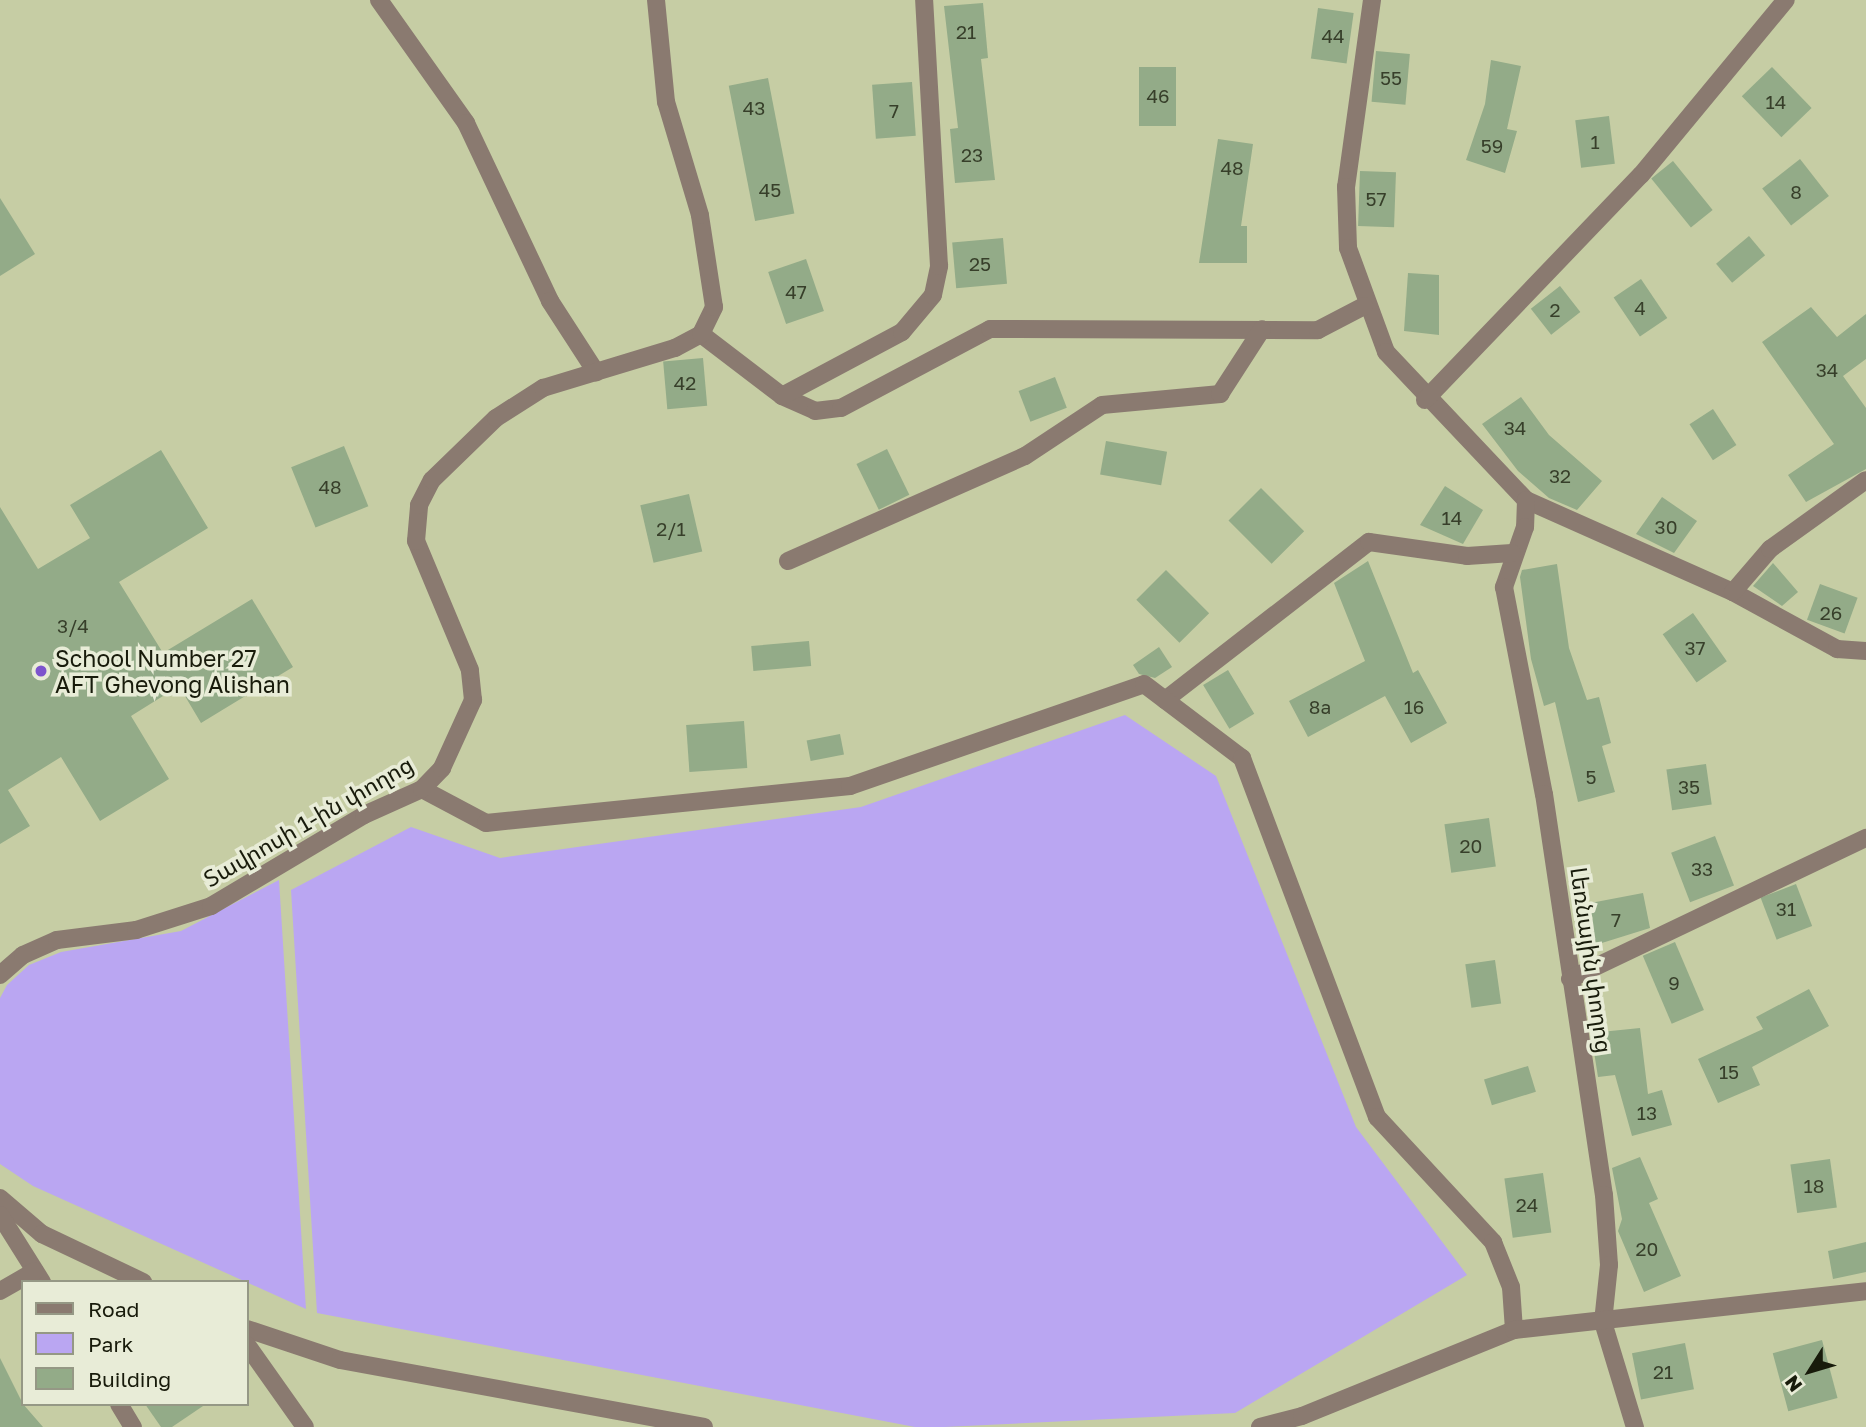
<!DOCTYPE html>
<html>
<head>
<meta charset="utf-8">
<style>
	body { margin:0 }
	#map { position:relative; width:1866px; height:1427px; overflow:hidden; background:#c6cda4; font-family:"Golos Text","Noto Sans Armenian",sans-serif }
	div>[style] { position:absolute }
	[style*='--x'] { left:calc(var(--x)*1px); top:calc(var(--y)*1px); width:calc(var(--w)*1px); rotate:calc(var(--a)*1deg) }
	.green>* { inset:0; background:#baa6f2 }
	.building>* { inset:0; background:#93ab88; transform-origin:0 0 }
	.minor>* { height:18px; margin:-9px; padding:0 9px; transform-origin:9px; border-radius:9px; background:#8a7a70 }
	.dots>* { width:19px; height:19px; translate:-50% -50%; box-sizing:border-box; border:4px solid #e8ecd7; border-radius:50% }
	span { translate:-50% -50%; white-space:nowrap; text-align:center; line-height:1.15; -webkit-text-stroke:7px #e8ecd7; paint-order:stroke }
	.number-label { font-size:19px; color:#373f2a }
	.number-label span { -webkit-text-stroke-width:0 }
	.poi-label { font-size:23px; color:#181b0b }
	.left { translate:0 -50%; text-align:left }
	.street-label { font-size:23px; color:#181b0b }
	.legend { position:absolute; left:21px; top:1280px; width:228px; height:126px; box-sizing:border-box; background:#e8ecd7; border:2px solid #959885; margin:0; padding:9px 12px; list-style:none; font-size:21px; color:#181b0b }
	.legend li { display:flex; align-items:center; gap:14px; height:35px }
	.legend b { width:35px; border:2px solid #959885 }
	.north { position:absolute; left:1775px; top:1336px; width:70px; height:70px; -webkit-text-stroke:5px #e8ecd7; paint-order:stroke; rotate:233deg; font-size:19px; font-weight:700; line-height:28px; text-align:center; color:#181b0b }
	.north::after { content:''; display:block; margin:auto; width:24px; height:32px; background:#181b0b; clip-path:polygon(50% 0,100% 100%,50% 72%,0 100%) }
</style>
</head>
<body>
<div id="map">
	<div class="green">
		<i style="clip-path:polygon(1125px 715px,1216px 776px,1356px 1127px,1467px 1275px,1235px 1413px,944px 1427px,915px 1427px,317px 1313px,291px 890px,411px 827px,500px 858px,861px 807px)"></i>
		<i style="clip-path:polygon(279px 880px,306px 1309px,33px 1186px,0 1164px,0 998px,7px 985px,29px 965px,61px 952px,181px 931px)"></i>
	</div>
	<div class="building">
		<i style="clip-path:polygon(983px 3px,988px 58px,981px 59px,995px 180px,955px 183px,950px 129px,958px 128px,944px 6px)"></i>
		<i style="left:1318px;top:8px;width:36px;height:51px;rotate:8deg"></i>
		<i style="left:1376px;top:51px;width:34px;height:51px;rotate:5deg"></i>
		<i style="clip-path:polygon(1491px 60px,1521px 66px,1507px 129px,1517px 131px,1505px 173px,1466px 160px,1485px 104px)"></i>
		<i style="left:1139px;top:67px;width:37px;height:59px"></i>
		<i style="left:1772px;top:67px;width:57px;height:42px;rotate:46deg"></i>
		<i style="left:768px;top:78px;width:138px;height:40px;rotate:79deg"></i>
		<i style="left:912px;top:82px;width:54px;height:40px;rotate:86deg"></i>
		<i style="left:1609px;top:116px;width:48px;height:34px;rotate:83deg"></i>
		<i style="clip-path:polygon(1218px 139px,1253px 144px,1241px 226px,1247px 226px,1247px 263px,1199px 263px)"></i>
		<i style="left:1800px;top:159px;width:47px;height:48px;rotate:52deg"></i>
		<i style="left:1673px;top:161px;width:63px;height:28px;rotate:51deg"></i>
		<i style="left:1360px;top:171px;width:36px;height:55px;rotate:2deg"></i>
		<i style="clip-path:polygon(0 198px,35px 254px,0 276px)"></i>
		<i style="left:1749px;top:236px;width:25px;height:43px;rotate:50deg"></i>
		<i style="left:1003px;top:238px;width:46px;height:51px;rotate:85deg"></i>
		<i style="left:806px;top:259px;width:55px;height:40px;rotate:71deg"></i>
		<i style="clip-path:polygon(1408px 273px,1439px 275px,1439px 335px,1404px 331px)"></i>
		<i style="left:1641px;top:279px;width:47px;height:33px;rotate:56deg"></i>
		<i style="left:1560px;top:286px;width:33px;height:37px;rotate:52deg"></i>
		<i style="clip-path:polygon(1811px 307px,1837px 337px,1866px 314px,1866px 359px,1843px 376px,1866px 408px,1866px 469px,1806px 502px,1788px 475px,1834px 444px,1762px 342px)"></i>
		<i style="left:703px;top:358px;width:48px;height:40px;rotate:85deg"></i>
		<i style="left:1055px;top:377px;width:33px;height:39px;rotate:69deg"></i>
		<i style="clip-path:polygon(1521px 397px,1549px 435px,1602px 481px,1577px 510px,1549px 498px,1518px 471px,1482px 424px)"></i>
		<i style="left:1713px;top:409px;width:43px;height:28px;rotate:57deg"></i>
		<i style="left:1106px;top:441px;width:62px;height:34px;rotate:10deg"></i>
		<i style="left:344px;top:446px;width:65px;height:57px;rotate:68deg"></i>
		<i style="left:887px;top:449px;width:51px;height:34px;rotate:64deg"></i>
		<i style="clip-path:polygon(161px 450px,208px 528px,119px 582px,163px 653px,252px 599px,293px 667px,201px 723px,179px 686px,131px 716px,169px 779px,100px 821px,61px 757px,8px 790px,30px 826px,0 844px,0 507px,38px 569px,90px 538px,70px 505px)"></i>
		<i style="clip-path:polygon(1445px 486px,1483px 510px,1463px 544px,1420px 525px)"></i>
		<i style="left:1261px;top:488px;width:61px;height:46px;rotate:45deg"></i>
		<i style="left:689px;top:494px;width:59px;height:50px;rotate:77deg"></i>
		<i style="clip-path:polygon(1662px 497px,1697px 521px,1674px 553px,1636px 534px)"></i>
		<i style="clip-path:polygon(1368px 561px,1413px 673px,1418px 670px,1447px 723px,1411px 743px,1385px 696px,1308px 737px,1289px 701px,1365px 661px,1334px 583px)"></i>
		<i style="clip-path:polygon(1773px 563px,1798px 592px,1782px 606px,1753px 586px)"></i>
		<i style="clip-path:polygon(1557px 564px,1569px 648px,1587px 700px,1599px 697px,1611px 743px,1602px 746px,1615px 792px,1578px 802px,1555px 702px,1544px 706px,1531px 659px,1520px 577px,1522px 570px)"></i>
		<i style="left:1166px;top:570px;width:61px;height:42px;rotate:45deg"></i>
		<i style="left:1820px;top:584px;width:40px;height:38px;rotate:20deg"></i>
		<i style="left:1693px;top:613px;width:59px;height:37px;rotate:55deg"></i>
		<i style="left:809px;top:641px;width:25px;height:58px;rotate:85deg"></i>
		<i style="clip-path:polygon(1159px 647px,1172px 667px,1155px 678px,1139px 674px,1133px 665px)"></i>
		<i style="left:1228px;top:670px;width:51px;height:29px;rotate:59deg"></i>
		<i style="left:744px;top:721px;width:47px;height:58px;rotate:86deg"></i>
		<i style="left:840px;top:734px;width:21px;height:34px;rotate:79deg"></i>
		<i style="left:1706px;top:764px;width:41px;height:40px;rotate:82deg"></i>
		<i style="left:1489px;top:818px;width:49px;height:45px;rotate:82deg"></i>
		<i style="left:1715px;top:836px;width:53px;height:47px;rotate:69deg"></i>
		<i style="left:1796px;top:884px;width:45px;height:38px;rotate:69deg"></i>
		<i style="clip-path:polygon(1643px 893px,1650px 928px,1589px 947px,1580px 905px)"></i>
		<i style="left:1675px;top:942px;width:74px;height:35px;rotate:67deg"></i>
		<i style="left:1495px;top:960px;width:44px;height:30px;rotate:82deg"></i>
		<i style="clip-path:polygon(1809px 989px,1829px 1026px,1752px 1067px,1760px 1085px,1718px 1103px,1698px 1059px,1763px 1029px,1756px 1017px)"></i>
		<i style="clip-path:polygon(1640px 1028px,1648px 1094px,1662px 1090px,1672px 1125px,1632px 1136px,1615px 1075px,1598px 1077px,1591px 1033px)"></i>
		<i style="left:1528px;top:1066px;width:27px;height:46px;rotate:73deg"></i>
		<i style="clip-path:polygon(1640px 1157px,1658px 1199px,1649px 1203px,1681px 1276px,1644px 1292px,1618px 1231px,1622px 1219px,1612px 1168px)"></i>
		<i style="left:1830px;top:1159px;width:49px;height:40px;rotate:82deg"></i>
		<i style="left:1543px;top:1173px;width:60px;height:39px;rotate:82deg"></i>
		<i style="clip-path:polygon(1866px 1242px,1866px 1272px,1833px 1279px,1828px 1251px)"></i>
		<i style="left:1822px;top:1340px;width:60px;height:51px;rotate:75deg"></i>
		<i style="left:1685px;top:1343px;width:47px;height:54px;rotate:79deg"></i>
		<i style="clip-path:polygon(0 1358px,23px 1404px,43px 1427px,0 1427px)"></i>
		<i style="clip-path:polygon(145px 1404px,206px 1404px,172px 1427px,161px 1427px)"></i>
	</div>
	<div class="minor">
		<i style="--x:379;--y:0;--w:151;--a:54.7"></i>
		<i style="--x:466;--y:123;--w:197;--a:64.7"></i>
		<i style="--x:550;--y:301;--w:85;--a:57.1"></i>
		<i style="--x:1372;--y:0;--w:189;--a:97.9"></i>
		<i style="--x:1346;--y:187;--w:61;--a:88.1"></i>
		<i style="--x:1348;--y:248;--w:111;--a:69.9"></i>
		<i style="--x:1386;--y:352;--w:204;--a:46.6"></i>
		<i style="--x:1526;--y:500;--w:227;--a:24"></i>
		<i style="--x:1733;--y:592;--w:119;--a:28.7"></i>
		<i style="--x:1837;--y:649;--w:29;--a:4"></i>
		<i style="--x:701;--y:334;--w:102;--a:37.4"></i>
		<i style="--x:782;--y:396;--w:36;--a:24"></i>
		<i style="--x:815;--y:411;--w:26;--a:-7"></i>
		<i style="--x:841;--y:408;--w:169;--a:-27.9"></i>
		<i style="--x:990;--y:329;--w:328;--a:0.2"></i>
		<i style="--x:1318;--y:330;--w:52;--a:-27.6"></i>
		<i style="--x:782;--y:396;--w:136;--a:-28.1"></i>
		<i style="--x:902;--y:332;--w:48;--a:-50"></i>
		<i style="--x:933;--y:295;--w:30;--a:-78"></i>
		<i style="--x:939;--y:266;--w:266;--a:-93.2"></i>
		<i style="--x:1425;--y:400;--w:312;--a:-46.2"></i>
		<i style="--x:1641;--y:175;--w:227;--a:-50.4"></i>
		<i style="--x:1526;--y:500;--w:27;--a:92"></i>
		<i style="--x:1525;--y:527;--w:64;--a:109.3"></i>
		<i style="--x:1504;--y:587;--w:211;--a:79.1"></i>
		<i style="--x:1544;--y:794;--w:405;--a:81.5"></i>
		<i style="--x:1604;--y:1195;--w:70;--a:85.9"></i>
		<i style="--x:1609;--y:1265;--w:57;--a:96"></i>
		<i style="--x:1603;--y:1322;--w:110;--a:73.1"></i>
		<i style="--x:788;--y:561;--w:259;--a:-23.9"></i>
		<i style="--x:1025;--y:456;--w:92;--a:-33.5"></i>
		<i style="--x:1102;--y:405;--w:119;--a:-5.3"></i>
		<i style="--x:1220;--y:394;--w:77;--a:-57.1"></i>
		<i style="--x:1733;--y:592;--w:57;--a:-49.3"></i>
		<i style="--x:1770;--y:549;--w:118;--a:-35.7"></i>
		<i style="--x:1165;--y:700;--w:258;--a:-37.8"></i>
		<i style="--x:1369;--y:542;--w:99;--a:8.1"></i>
		<i style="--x:1467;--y:556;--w:45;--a:-3.8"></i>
		<i style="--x:422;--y:789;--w:72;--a:28"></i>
		<i style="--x:486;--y:823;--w:366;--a:-5.8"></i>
		<i style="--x:850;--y:786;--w:311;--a:-19.1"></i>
		<i style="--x:1144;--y:684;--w:123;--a:37.1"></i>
		<i style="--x:1242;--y:758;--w:384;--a:69.4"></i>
		<i style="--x:1377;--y:1117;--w:171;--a:47.1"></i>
		<i style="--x:1493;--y:1242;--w:48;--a:68.2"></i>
		<i style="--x:1511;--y:1287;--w:43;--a:86"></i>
		<i style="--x:0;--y:975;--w:30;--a:-41"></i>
		<i style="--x:23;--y:955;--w:37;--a:-24"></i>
		<i style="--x:57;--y:940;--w:80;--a:-7.2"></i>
		<i style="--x:136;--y:930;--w:79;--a:-17.7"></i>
		<i style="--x:211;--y:906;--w:178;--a:-30.7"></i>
		<i style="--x:364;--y:815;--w:64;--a:-24.1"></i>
		<i style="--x:422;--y:789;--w:29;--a:-46"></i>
		<i style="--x:442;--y:768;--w:75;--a:-65.5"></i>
		<i style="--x:473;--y:700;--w:30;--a:-96"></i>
		<i style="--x:470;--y:670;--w:140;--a:-112.7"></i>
		<i style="--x:416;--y:541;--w:36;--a:-85"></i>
		<i style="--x:419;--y:505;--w:28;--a:-63"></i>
		<i style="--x:432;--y:480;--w:89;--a:-44.1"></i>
		<i style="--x:496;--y:418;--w:56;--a:-32.6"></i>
		<i style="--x:543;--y:388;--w:138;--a:-16.9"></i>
		<i style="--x:675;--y:348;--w:30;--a:-28"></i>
		<i style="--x:701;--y:334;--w:30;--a:-64"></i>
		<i style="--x:714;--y:307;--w:93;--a:-98.7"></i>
		<i style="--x:700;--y:215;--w:118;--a:-106.7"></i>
		<i style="--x:666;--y:102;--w:102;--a:-95.6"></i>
		<i style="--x:1570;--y:979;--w:328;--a:-25.5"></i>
		<i style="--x:0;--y:1198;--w:55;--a:40.6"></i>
		<i style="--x:42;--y:1234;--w:112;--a:25.4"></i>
		<i style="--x:0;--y:1215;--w:79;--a:57.9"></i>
		<i style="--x:0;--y:1291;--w:40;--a:-29.7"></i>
		<i style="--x:247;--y:1329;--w:98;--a:18.4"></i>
		<i style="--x:340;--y:1360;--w:370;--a:10.4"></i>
		<i style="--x:247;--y:1345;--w:100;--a:54.7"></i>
		<i style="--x:119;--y:1404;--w:27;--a:59"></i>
		<i style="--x:1260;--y:1427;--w:43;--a:-14.7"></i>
		<i style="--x:1302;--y:1416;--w:229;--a:-22.1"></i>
		<i style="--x:1514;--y:1330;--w:354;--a:-6.3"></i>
	</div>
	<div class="dots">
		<i style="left:41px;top:671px;background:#7d54cd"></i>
	</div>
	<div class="number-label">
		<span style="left:966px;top:32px">21</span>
		<span style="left:1333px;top:36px">44</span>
		<span style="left:1391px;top:78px">55</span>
		<span style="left:1158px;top:96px">46</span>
		<span style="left:1776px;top:102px">14</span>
		<span style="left:754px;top:108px">43</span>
		<span style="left:894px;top:111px">7</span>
		<span style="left:1595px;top:142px">1</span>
		<span style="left:1492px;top:146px">59</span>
		<span style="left:972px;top:155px">23</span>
		<span style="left:1232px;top:168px">48</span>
		<span style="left:770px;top:190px">45</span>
		<span style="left:1796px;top:192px">8</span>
		<span style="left:1376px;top:199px">57</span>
		<span style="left:980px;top:264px">25</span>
		<span style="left:796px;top:292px">47</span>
		<span style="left:1640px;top:308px">4</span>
		<span style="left:1555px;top:310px">2</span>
		<span style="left:1827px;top:370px">34</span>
		<span style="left:685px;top:383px">42</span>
		<span style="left:1515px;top:428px">34</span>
		<span style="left:1560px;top:476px">32</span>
		<span style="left:330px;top:487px">48</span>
		<span style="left:1452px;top:518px">14</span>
		<span style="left:1666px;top:527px">30</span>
		<span style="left:671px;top:529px">2/1</span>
		<span style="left:1831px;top:613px">26</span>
		<span style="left:73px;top:626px">3/4</span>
		<span style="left:1695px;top:648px">37</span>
		<span style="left:1320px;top:707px">8a</span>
		<span style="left:1414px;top:707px">16</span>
		<span style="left:1591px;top:777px">5</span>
		<span style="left:1689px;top:787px">35</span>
		<span style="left:1471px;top:846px">20</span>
		<span style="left:1702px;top:869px">33</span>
		<span style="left:1786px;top:909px">31</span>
		<span style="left:1616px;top:920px">7</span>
		<span style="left:1674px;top:983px">9</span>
		<span style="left:1729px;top:1072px">15</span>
		<span style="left:1647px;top:1113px">13</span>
		<span style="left:1814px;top:1186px">18</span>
		<span style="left:1527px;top:1205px">24</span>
		<span style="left:1647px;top:1249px">20</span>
		<span style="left:1663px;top:1372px">21</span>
	</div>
	<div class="poi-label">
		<span class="left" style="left:55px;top:671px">School Number 27<br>AFT Ghevong Alishan</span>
	</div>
	<div class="street-label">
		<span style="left:308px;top:821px;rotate:-30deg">Տավրոսի 1-ին փողոց</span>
		<span style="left:1592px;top:960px;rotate:82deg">Լեռնային փողոց</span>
	</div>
	<ul class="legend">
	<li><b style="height:9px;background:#8a7a70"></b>Road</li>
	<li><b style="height:19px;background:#baa6f2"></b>Park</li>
	<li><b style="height:19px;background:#93ab88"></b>Building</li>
	</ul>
	<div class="north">N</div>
</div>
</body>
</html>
